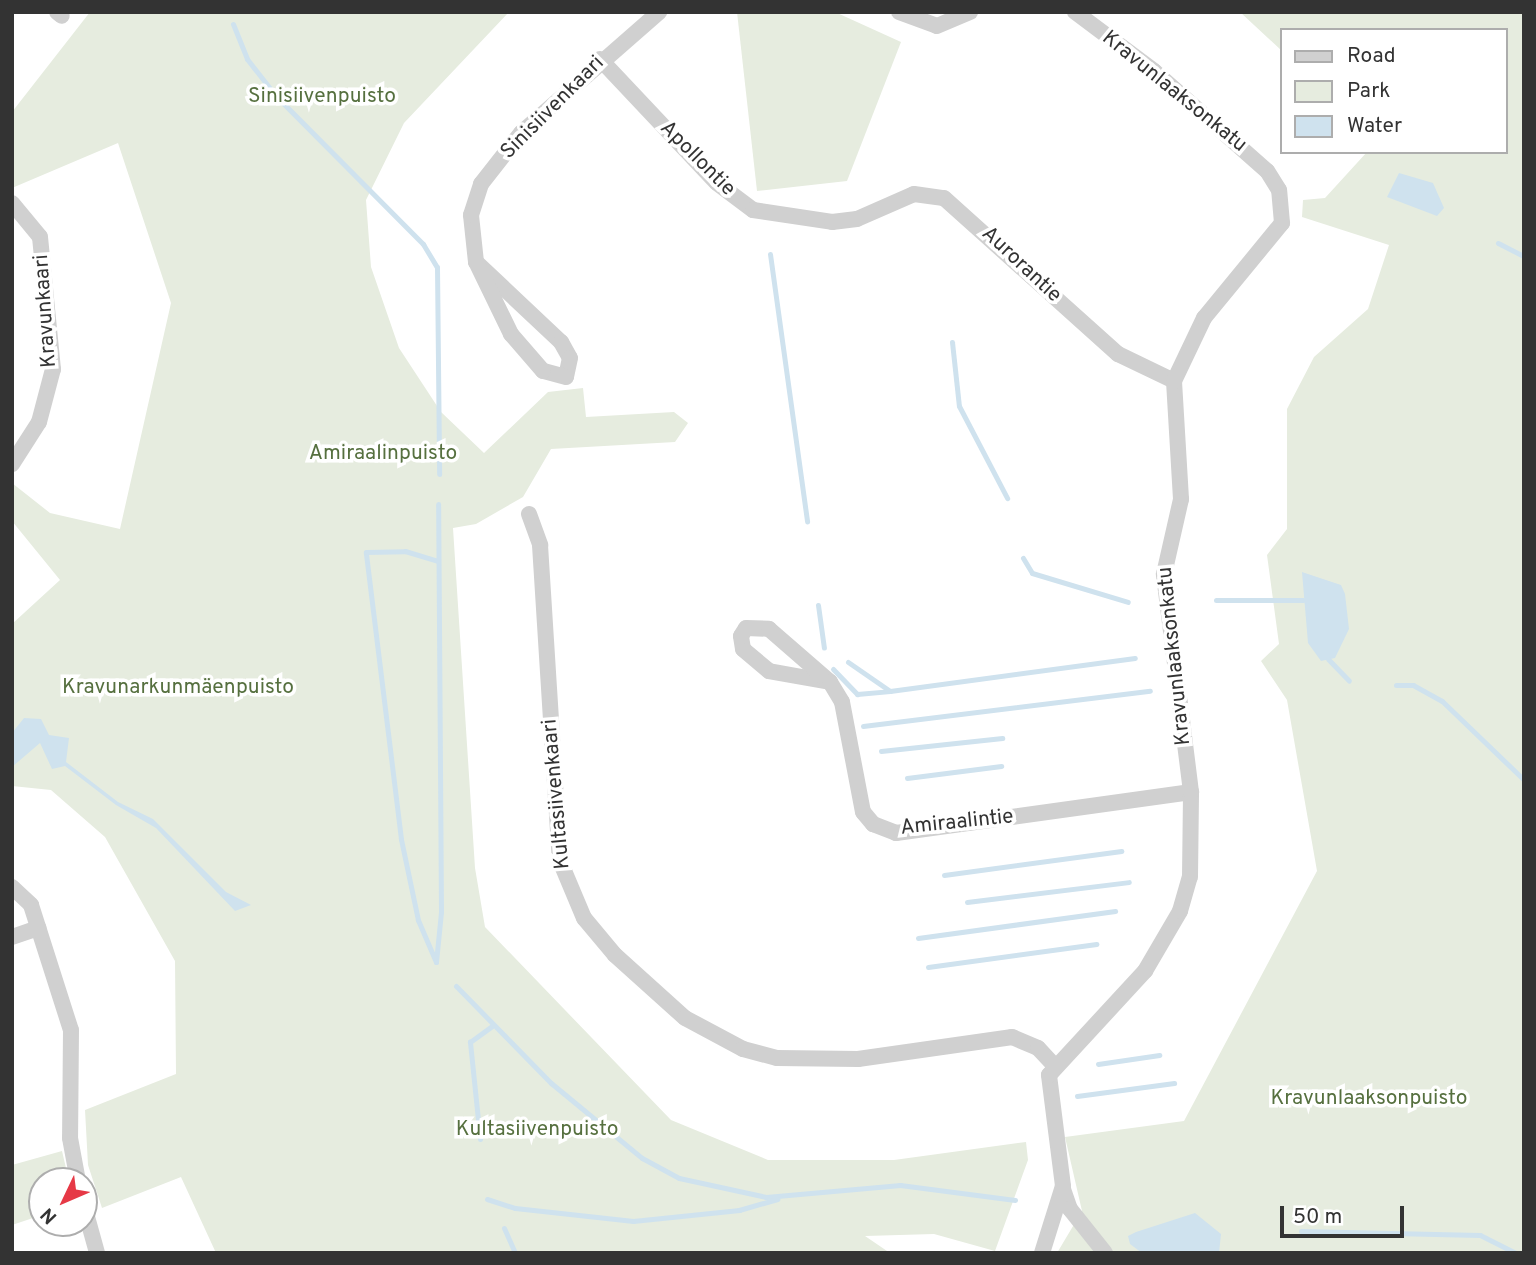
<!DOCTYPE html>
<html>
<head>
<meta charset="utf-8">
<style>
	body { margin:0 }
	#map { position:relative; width:1536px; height:1265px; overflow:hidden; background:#fff; font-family:Overpass,sans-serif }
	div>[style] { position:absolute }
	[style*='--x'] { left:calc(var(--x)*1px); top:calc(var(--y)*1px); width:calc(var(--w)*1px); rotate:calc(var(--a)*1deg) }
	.green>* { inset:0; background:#e6ecdf }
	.water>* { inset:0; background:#cfe2ee }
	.stream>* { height:5px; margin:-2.5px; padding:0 2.5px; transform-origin:2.5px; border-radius:2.5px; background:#cfe2ee }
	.minor>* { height:16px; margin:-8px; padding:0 8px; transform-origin:8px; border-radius:8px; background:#d0d0d0 }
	span { translate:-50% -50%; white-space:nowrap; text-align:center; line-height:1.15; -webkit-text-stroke:7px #fff; paint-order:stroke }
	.street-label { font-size:21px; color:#333 }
	.park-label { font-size:21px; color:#56703f }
	.frame { position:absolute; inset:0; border:14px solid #333; pointer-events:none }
	.legend { position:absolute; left:1280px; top:28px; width:228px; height:126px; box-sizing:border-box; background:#fff; border:2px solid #adadad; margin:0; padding:9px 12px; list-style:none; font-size:21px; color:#333 }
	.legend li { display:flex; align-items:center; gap:14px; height:35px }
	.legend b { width:35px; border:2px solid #adadad }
	.north { position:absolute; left:28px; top:1167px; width:70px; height:70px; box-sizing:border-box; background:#fff; border:2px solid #adadad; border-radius:50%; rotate:226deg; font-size:19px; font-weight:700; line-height:28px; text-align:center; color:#333 }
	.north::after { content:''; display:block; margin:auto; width:24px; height:32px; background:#e63946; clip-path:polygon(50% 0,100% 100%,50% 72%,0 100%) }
	.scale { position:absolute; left:1280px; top:1206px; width:124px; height:32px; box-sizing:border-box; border:4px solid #333; border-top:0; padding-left:9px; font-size:21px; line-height:24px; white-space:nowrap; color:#333; -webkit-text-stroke:5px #fff; paint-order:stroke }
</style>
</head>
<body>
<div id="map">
	<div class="green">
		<i style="clip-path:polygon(90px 12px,509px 12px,404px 123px,366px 200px,371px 267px,399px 348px,441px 412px,484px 453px,548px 392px,583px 388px,586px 417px,674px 412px,688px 423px,675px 442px,551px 449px,523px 497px,476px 524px,453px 528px,475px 868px,485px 927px,671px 1120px,768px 1160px,894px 1160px,1026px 1142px,1028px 1160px,995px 1251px,934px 1234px,865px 1236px,890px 1253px,216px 1253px,181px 1177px,102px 1208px,88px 1165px,85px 1110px,176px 1074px,175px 961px,105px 837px,51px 790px,12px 786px,12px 624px,60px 580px,12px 521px,12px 483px,50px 513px,120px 529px,171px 303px,118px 143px,12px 188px,12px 112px)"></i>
		<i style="clip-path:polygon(737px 12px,835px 12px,901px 42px,847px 181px,757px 191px)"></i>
		<i style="clip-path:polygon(1240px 12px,1524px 12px,1524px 1253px,1057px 1253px,1082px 1211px,1065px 1137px,1184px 1121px,1317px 871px,1287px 700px,1261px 661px,1279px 644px,1267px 555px,1287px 529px,1287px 409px,1314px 357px,1368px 309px,1389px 245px,1302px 217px,1303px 200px,1325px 198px,1367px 152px,1506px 152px,1506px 30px,1282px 30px,1282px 51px)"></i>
		<i style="clip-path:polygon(62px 1151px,69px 1181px,42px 1181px,42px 1215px,12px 1225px,12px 1165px)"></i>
	</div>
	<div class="water">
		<i style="clip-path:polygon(1399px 173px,1433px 183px,1444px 208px,1437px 216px,1387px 197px)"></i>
		<i style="clip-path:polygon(1302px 572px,1341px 585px,1345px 594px,1349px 629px,1335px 658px,1321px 661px,1308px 643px)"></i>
		<i style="clip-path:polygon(24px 718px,41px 719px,49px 735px,69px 738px,66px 762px,118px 802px,153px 819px,226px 892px,251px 905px,235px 911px,156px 828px,116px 805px,65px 766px,52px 769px,40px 743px,12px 767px,12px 733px)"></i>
		<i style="clip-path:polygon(1195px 1213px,1221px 1234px,1219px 1253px,1142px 1253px,1130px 1244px,1128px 1236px,1136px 1232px)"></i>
	</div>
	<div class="stream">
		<i style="--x:233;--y:24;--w:38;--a:68"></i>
		<i style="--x:247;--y:59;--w:47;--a:51.9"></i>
		<i style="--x:276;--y:96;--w:209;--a:45.2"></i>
		<i style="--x:423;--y:244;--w:27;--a:59"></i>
		<i style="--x:437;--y:267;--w:207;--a:89.4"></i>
		<i style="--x:1498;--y:243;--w:29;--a:27"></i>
		<i style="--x:770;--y:254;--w:270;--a:82.1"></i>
		<i style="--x:952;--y:342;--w:64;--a:83.8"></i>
		<i style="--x:959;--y:406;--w:104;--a:62.4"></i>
		<i style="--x:1023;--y:558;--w:17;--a:59"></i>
		<i style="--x:1032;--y:573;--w:100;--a:16.8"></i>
		<i style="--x:1216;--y:600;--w:87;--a:0"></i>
		<i style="--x:818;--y:605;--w:43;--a:82.1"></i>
		<i style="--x:1328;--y:659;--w:30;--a:46"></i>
		<i style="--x:848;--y:662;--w:51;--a:34.6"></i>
		<i style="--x:890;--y:691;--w:247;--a:-7.7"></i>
		<i style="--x:833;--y:669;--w:35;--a:46"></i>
		<i style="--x:857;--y:694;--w:33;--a:-5"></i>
		<i style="--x:1396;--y:685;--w:17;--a:0"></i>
		<i style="--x:1413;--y:685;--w:33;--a:29"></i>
		<i style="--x:1442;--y:701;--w:114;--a:43.9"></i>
		<i style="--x:863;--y:726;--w:289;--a:-7"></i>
		<i style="--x:881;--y:751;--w:122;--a:-6.1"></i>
		<i style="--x:907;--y:778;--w:95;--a:-7.3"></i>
		<i style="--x:944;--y:875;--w:179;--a:-7.7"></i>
		<i style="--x:967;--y:902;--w:163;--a:-7"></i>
		<i style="--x:918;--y:938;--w:199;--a:-7.8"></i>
		<i style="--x:436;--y:962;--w:46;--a:-113.2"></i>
		<i style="--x:418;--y:920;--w:83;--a:-101.9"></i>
		<i style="--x:401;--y:839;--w:289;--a:-97"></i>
		<i style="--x:366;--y:552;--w:39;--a:-1"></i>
		<i style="--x:405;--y:551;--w:34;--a:17"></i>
		<i style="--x:436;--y:962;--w:50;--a:-84.3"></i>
		<i style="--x:441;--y:912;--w:408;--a:-90.4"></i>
		<i style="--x:928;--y:967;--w:170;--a:-7.8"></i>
		<i style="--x:456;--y:986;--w:136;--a:45.6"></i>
		<i style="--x:551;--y:1083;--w:118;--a:39.5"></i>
		<i style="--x:642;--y:1158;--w:42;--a:28.4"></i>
		<i style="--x:679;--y:1178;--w:89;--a:12.3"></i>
		<i style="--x:766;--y:1197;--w:135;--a:-5.1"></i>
		<i style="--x:900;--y:1185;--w:116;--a:7.4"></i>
		<i style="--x:1098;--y:1064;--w:62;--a:-8.4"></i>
		<i style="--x:1077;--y:1096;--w:98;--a:-7.6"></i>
		<i style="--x:480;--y:1139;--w:98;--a:-95.9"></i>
		<i style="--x:470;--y:1042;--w:27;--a:-36"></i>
		<i style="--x:487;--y:1199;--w:29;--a:18"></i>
		<i style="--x:515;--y:1208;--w:119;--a:6.3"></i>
		<i style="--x:633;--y:1221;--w:107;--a:-5.9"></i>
		<i style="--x:739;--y:1210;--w:40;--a:-16"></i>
		<i style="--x:504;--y:1228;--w:27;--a:66"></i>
		<i style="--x:1301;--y:1231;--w:179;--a:1.3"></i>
		<i style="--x:1480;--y:1235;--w:40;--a:26.6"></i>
	</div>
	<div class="minor">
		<i style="--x:57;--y:12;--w:6;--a:39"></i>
		<i style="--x:899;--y:12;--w:40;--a:20.2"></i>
		<i style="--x:937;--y:26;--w:36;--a:-23"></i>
		<i style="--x:600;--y:59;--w:170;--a:46.7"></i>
		<i style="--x:717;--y:183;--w:45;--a:36.9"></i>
		<i style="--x:753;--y:210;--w:80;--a:8.6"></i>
		<i style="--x:832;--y:222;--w:25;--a:-7"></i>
		<i style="--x:857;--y:219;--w:62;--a:-23.7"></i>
		<i style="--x:914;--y:194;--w:30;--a:8"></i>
		<i style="--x:944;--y:198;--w:234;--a:41.9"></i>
		<i style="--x:1118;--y:354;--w:62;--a:25.7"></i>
		<i style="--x:12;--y:203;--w:44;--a:50.5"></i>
		<i style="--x:40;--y:237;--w:133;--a:84.4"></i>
		<i style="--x:53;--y:369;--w:55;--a:104.8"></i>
		<i style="--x:39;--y:422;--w:50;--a:122.7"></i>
		<i style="--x:476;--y:262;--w:117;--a:43.3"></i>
		<i style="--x:561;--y:342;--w:18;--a:61"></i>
		<i style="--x:570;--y:358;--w:19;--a:102"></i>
		<i style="--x:566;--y:377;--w:24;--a:-165"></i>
		<i style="--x:543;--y:371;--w:49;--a:-130.9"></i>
		<i style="--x:511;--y:334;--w:80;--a:-115.9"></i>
		<i style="--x:476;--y:262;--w:47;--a:-96.1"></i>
		<i style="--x:471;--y:215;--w:33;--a:-72"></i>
		<i style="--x:481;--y:184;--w:65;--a:-51.9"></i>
		<i style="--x:521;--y:133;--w:184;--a:-41.2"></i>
		<i style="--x:529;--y:514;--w:33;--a:70"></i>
		<i style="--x:540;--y:545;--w:317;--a:86.4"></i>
		<i style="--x:560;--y:861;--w:62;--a:67.2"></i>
		<i style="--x:584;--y:918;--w:48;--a:50"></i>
		<i style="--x:615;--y:955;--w:94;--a:42"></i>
		<i style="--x:685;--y:1018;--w:66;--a:28.1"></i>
		<i style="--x:743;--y:1049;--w:35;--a:15"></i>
		<i style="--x:777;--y:1058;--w:81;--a:0.7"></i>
		<i style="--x:858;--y:1059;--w:156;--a:-8.1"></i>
		<i style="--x:1012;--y:1037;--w:28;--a:23"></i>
		<i style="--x:1038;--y:1048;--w:22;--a:47"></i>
		<i style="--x:830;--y:682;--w:62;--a:-169.8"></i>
		<i style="--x:769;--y:671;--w:34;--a:-140"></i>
		<i style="--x:743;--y:649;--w:13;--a:-99"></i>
		<i style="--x:741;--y:636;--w:9;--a:-58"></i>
		<i style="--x:746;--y:628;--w:23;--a:2"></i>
		<i style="--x:769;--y:629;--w:81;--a:41"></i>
		<i style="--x:830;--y:682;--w:23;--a:59"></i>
		<i style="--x:842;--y:702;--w:112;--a:79.2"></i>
		<i style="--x:863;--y:812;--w:16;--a:50"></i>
		<i style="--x:873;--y:824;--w:25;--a:21"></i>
		<i style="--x:896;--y:833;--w:298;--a:-7.9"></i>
		<i style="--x:12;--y:887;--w:26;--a:43"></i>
		<i style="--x:31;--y:905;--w:131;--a:72.3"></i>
		<i style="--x:71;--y:1030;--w:108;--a:90.5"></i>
		<i style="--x:70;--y:1138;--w:44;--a:79.5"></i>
		<i style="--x:12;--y:937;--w:28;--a:-19"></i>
		<i style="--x:1063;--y:1189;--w:21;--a:71"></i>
		<i style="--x:1070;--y:1209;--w:56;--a:51.5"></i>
		<i style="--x:84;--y:1206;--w:49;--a:74.5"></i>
		<i style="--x:1042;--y:1253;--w:70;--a:-72.6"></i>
		<i style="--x:1063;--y:1186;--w:112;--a:-97.2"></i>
		<i style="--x:1049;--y:1075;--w:142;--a:-47.3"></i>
		<i style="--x:1145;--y:971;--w:69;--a:-59.7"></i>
		<i style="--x:1180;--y:911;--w:35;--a:-74"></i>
		<i style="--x:1190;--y:877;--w:85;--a:-89.3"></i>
		<i style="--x:1191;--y:792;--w:220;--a:-97.1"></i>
		<i style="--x:1164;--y:574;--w:77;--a:-77.2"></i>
		<i style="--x:1181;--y:499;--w:118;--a:-93.4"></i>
		<i style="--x:1174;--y:381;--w:70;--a:-64.5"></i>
		<i style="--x:1204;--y:318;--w:123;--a:-50.6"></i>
		<i style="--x:1282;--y:223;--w:33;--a:-95"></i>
		<i style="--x:1279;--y:190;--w:22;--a:-122"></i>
		<i style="--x:1267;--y:171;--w:151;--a:-138.5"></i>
		<i style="--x:1154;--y:71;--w:99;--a:-143.2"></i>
	</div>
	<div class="street-label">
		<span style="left:1174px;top:92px;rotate:39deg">Kravunlaaksonkatu</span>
		<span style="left:553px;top:108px;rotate:-45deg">Sinisiivenkaari</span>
		<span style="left:697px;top:159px;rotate:45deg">Apollontie</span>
		<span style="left:1021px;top:265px;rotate:43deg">Aurorantie</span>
		<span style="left:46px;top:311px;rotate:-94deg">Kravunkaari</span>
		<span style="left:1175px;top:656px;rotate:-96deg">Kravunlaaksonkatu</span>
		<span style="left:557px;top:794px;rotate:-95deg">Kultasiivenkaari</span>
		<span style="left:957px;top:823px;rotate:-6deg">Amiraalintie</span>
	</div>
	<div class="park-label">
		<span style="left:322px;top:97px">Sinisiivenpuisto</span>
		<span style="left:383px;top:454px">Amiraalinpuisto</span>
		<span style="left:178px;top:688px">Kravunarkunmäenpuisto</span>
		<span style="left:1369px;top:1099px">Kravunlaaksonpuisto</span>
		<span style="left:537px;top:1130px">Kultasiivenpuisto</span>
	</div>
	<div class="frame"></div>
	<ul class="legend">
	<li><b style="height:9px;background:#d0d0d0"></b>Road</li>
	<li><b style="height:19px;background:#e6ecdf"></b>Park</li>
	<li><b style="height:19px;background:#cfe2ee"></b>Water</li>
	</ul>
	<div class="north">N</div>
	<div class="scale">50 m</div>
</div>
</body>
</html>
